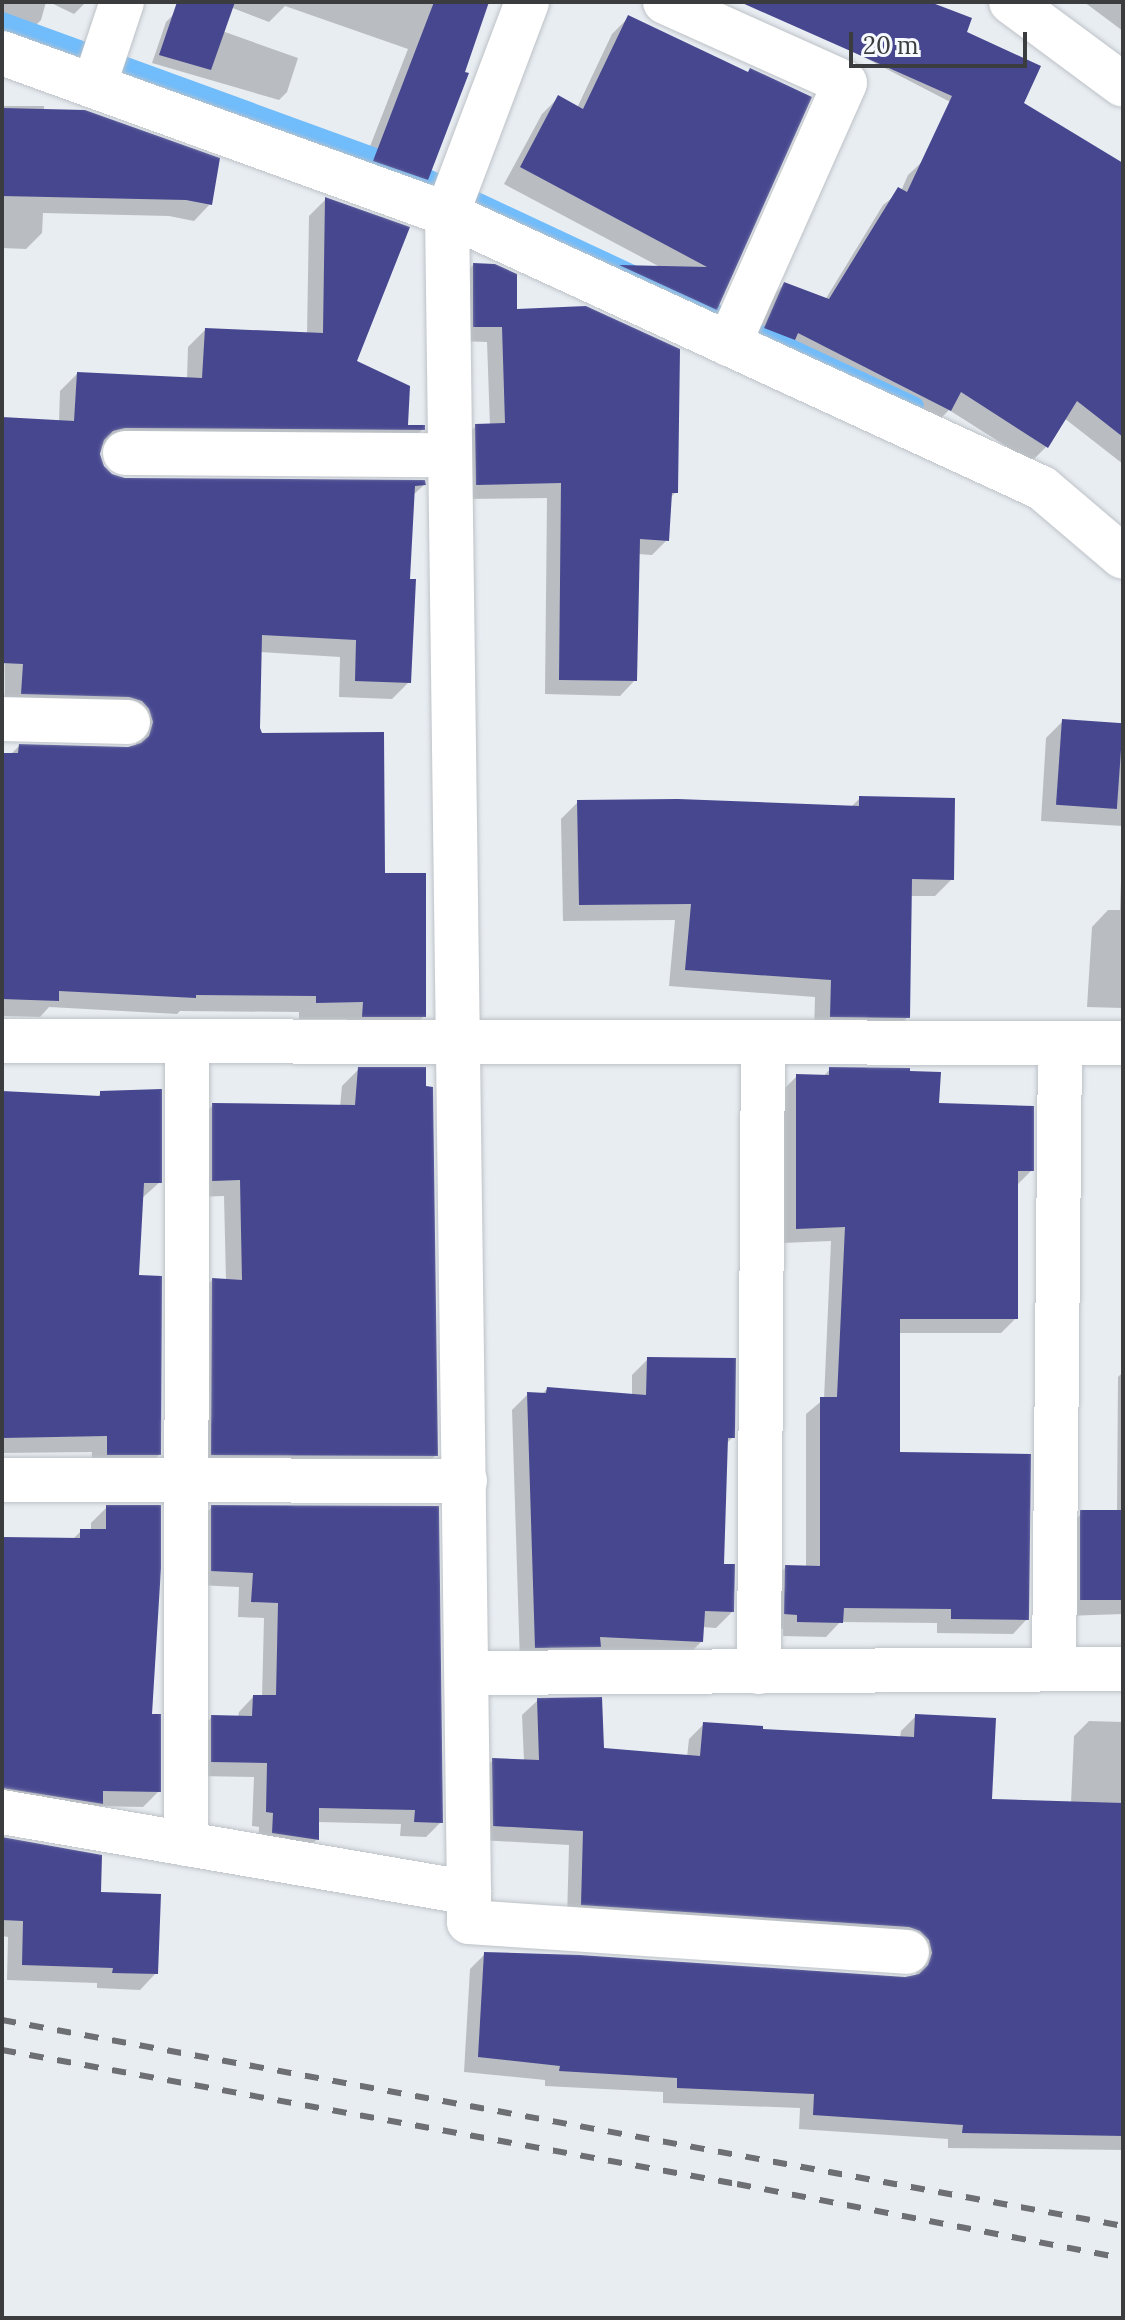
<!DOCTYPE html>
<html>
<head>
<meta charset="utf-8">
<style>
	body { margin:0 }
	#map { position:relative; width:1125px; height:2320px; overflow:hidden; background:#e8edf2; font-family:Lora,serif }
	div>[style] { position:absolute }
	[style*='--x'] { left:calc(var(--x)*1px); top:calc(var(--y)*1px); width:calc(var(--w)*1px); rotate:calc(var(--a)*1deg) }
	.shadow>* { inset:0; background:#0003 }
	.stream>* { height:18px; margin:-9px; padding:0 9px; transform-origin:9px; border-radius:9px; background:#71bcfb }
	.building>* { inset:0; background:#474790; transform-origin:0 0 }
	.roads { filter:drop-shadow(0 0 2px #bdc2c7) drop-shadow(0 0 2px #bdc2c7) }
	.minor>* { height:44px; margin:-22px; padding:0 22px; transform-origin:22px; border-radius:22px; background:#fff }
	.rail>* { height:6px; margin-top:-3px; transform-origin:0; background:repeating-linear-gradient(90deg,#6d6f72 0 14px,transparent 0 28px) }
	span { translate:-50% -50%; white-space:nowrap; text-align:center; line-height:1.15; -webkit-text-stroke:8px #f6faff; paint-order:stroke }
	.frame { position:absolute; inset:0; border:4px solid #3a3c3e; pointer-events:none }
	.scale { position:absolute; left:849px; top:32px; width:178px; height:36px; box-sizing:border-box; border:4px solid #3a3c3e; border-top:0; padding-left:10px; font-size:24px; line-height:28px; white-space:nowrap; color:#3a3c3e; -webkit-text-stroke:6px #f6faff; paint-order:stroke }
</style>
</head>
<body>
<div id="map">
	<div class="shadow">
		<i style="clip-path:polygon(2px 2px,46px 2px,41px 20px,26px 35px,2px 28px)"></i>
		<i style="clip-path:polygon(49px 2px,86px 2px,74px 14px)"></i>
		<i style="clip-path:polygon(217px 2px,487px 2px,463px 73px,466px 75px,426px 179px,410px 195px,358px 177px,408px 49px,285px 6px,269px 22px)"></i>
		<i style="clip-path:polygon(757px 2px,925px 2px,964px 33px,1022px 104px,1123px 177px,1123px 464px,1064px 418px,1046px 447px,1031px 462px,949px 410px,934px 425px,750px 343px,769px 300px,784px 284px,825px 300px,883px 205px,901px 191px,908px 175px,924px 160px,985px 120px)"></i>
		<i style="clip-path:polygon(1084px 2px,1123px 2px,1123px 31px)"></i>
		<i style="clip-path:polygon(174px 14px,298px 58px,287px 92px,279px 100px,152px 63px,166px 22px)"></i>
		<i style="clip-path:polygon(629px 17px,807px 103px,715px 309px,698px 326px,604px 283px,619px 268px,662px 268px,504px 184px,542px 114px,558px 98px,577px 108px,612px 34px)"></i>
		<i style="clip-path:polygon(2px 106px,44px 106px,44px 111px,210px 204px,194px 221px,169px 216px,43px 213px,42px 233px,26px 249px,2px 248px)"></i>
		<i style="clip-path:polygon(326px 199px,355px 362px,406px 427px,423px 429px,406px 446px,107px 444px,100px 446px,98px 454px,102px 467px,111px 476px,125px 480px,424px 485px,412px 496px,408px 581px,409px 682px,392px 699px,339px 697px,340px 657px,260px 652px,258px 728px,260px 735px,383px 875px,424px 1016px,407px 1033px,346px 1033px,347px 1019px,299px 1019px,299px 1012px,180px 1011px,177px 1014px,49px 1007px,40px 1017px,2px 1016px,2px 755px,10px 755px,19px 746px,135px 747px,137px 740px,5px 711px,2px 419px,59px 422px,60px 391px,77px 374px,187px 379px,188px 347px,205px 330px,307px 335px,309px 216px)"></i>
		<i style="clip-path:polygon(473px 265px,676px 492px,669px 499px,667px 540px,652px 555px,638px 554px,635px 680px,620px 696px,545px 694px,547px 498px,461px 499px,460px 441px,476px 426px,490px 426px,487px 342px,459px 341px,458px 281px)"></i>
		<i style="clip-path:polygon(1063px 721px,1123px 726px,1123px 1008px,1087px 1007px,1092px 927px,1108px 910px,1120px 910px,1123px 826px,1041px 821px,1046px 738px)"></i>
		<i style="clip-path:polygon(860px 798px,952px 879px,935px 896px,910px 896px,908px 1017px,891px 1034px,814px 1033px,815px 997px,669px 986px,675px 920px,563px 921px,561px 819px,578px 802px,850px 808px)"></i>
		<i style="clip-path:polygon(359px 1069px,436px 1455px,419px 1472px,196px 1471px,196px 1297px,212px 1280px,226px 1281px,224px 1196px,196px 1197px,196px 1122px,213px 1105px,340px 1107px,342px 1086px)"></i>
		<i style="clip-path:polygon(830px 1069px,937px 1105px,1032px 1170px,1016px 1186px,1016px 1318px,1001px 1333px,898px 1333px,898px 1454px,1027px 1619px,1013px 1634px,937px 1633px,937px 1623px,840px 1622px,826px 1637px,783px 1636px,783px 1629px,770px 1628px,771px 1582px,786px 1567px,806px 1568px,806px 1414px,824px 1399px,831px 1241px,782px 1243px,782px 1091px,797px 1076px,823px 1077px)"></i>
		<i style="clip-path:polygon(2px 1093px,96px 1098px,101px 1093px,160px 1182px,141px 1199px,137px 1276px,159px 1455px,143px 1471px,91px 1471px,92px 1452px,2px 1453px)"></i>
		<i style="clip-path:polygon(648px 1359px,733px 1437px,726px 1444px,722px 1566px,732px 1612px,716px 1628px,702px 1627px,701px 1642px,685px 1658px,520px 1663px,512px 1410px,528px 1394px,541px 1395px,547px 1389px,632px 1395px,632px 1375px)"></i>
		<i style="clip-path:polygon(1123px 1372px,1123px 1614px,1065px 1616px,1066px 1529px,1081px 1514px,1117px 1513px,1118px 1377px)"></i>
		<i style="clip-path:polygon(107px 1507px,150px 1716px,159px 1791px,143px 1807px,98px 1806px,85px 1819px,2px 1807px,2px 1539px,72px 1540px,81px 1531px,91px 1531px,91px 1523px)"></i>
		<i style="clip-path:polygon(212px 1507px,441px 1822px,426px 1837px,400px 1836px,401px 1824px,317px 1822px,317px 1839px,302px 1854px,258px 1848px,259px 1827px,252px 1826px,254px 1777px,197px 1776px,197px 1732px,212px 1717px,238px 1717px,239px 1712px,253px 1697px,262px 1697px,264px 1618px,238px 1617px,239px 1587px,197px 1585px,197px 1522px)"></i>
		<i style="clip-path:polygon(538px 1700px,602px 1750px,687px 1757px,689px 1739px,704px 1724px,761px 1731px,900px 1738px,901px 1731px,916px 1716px,990px 1800px,1071px 1803px,1074px 1736px,1089px 1721px,1123px 1722px,1123px 2150px,948px 2148px,948px 2139px,799px 2129px,800px 2108px,663px 2103px,663px 2092px,545px 2086px,545px 2080px,464px 2072px,470px 1969px,485px 1954px,905px 1979px,915px 1977px,918px 1969px,567px 1919px,569px 1845px,479px 1840px,478px 1775px,493px 1760px,524px 1761px,522px 1715px)"></i>
		<i style="clip-path:polygon(2px 1839px,99px 1894px,156px 1973px,140px 1990px,97px 1988px,97px 1983px,7px 1980px,8px 1937px,2px 1936px)"></i>
	</div>
	<div class="stream">
		<i style="--x:2;--y:21;--w:428;--a:20"></i>
		<i style="--x:404;--y:167;--w:564;--a:25.07"></i>
	</div>
	<div class="building">
		<i style="clip-path:polygon(177px 2px,235px 2px,211px 70px,159px 55px)"></i>
		<i style="clip-path:polygon(434px 2px,489px 2px,465px 72px,469px 73px,428px 180px,373px 161px)"></i>
		<i style="clip-path:polygon(740px 2px,930px 2px,972px 18px,967px 32px,1041px 66px,1024px 103px,1123px 163px,1123px 437px,1077px 401px,1048px 448px,961px 392px,951px 411px,798px 333px,795px 340px,764px 328px,784px 282px,829px 299px,898px 187px,907px 192px,952px 96px)"></i>
		<i style="clip-path:polygon(628px 15px,748px 72px,750px 68px,812px 97px,717px 310px,619px 265px,707px 267px,520px 167px,558px 95px,583px 109px)"></i>
		<i style="clip-path:polygon(2px 108px,85px 110px,220px 158px,212px 205px,186px 200px,2px 196px)"></i>
		<i style="clip-path:polygon(325px 197px,410px 227px,357px 361px,410px 386px,408px 425px,425px 425px,425px 430px,125px 428px,113px 431px,104px 440px,100px 454px,104px 466px,112px 474px,125px 478px,425px 480px,426px 485px,415px 486px,410px 579px,416px 579px,411px 683px,355px 681px,356px 640px,262px 635px,260px 728px,262px 733px,384px 732px,385px 873px,426px 873px,426px 1017px,362px 1017px,363px 1002px,316px 1003px,316px 996px,196px 995px,196px 998px,59px 991px,59px 1001px,2px 999px,2px 753px,18px 753px,19px 744px,128px 747px,141px 743px,149px 736px,153px 722px,149px 709px,142px 701px,129px 697px,21px 694px,23px 664px,2px 663px,2px 417px,74px 421px,77px 372px,202px 378px,205px 328px,323px 333px)"></i>
		<i style="clip-path:polygon(473px 263px,495px 264px,517px 274px,517px 309px,586px 306px,680px 349px,678px 493px,672px 493px,669px 541px,640px 539px,637px 681px,559px 680px,561px 483px,476px 485px,475px 424px,505px 423px,502px 327px,473px 327px)"></i>
		<i style="left:1062px;top:719px;width:61px;height:86px;rotate:4deg"></i>
		<i style="clip-path:polygon(859px 796px,955px 798px,954px 880px,912px 879px,910px 1018px,830px 1017px,831px 980px,685px 970px,691px 904px,579px 905px,577px 800px,678px 799px,859px 806px)"></i>
		<i style="clip-path:polygon(358px 1067px,426px 1067px,426px 1086px,433px 1087px,438px 1456px,211px 1455px,212px 1278px,242px 1280px,240px 1180px,212px 1181px,212px 1103px,355px 1105px)"></i>
		<i style="clip-path:polygon(829px 1067px,910px 1068px,910px 1071px,941px 1072px,939px 1103px,1034px 1106px,1034px 1171px,1018px 1171px,1018px 1319px,900px 1319px,900px 1452px,1031px 1454px,1029px 1620px,951px 1619px,951px 1609px,844px 1608px,843px 1623px,797px 1622px,797px 1615px,784px 1614px,785px 1565px,820px 1566px,820px 1397px,837px 1397px,845px 1227px,796px 1229px,796px 1074px,829px 1075px)"></i>
		<i style="clip-path:polygon(162px 1089px,162px 1183px,144px 1183px,139px 1275px,162px 1276px,161px 1455px,107px 1455px,107px 1436px,2px 1438px,2px 1091px,100px 1096px,100px 1091px)"></i>
		<i style="clip-path:polygon(647px 1357px,736px 1358px,735px 1438px,728px 1438px,724px 1564px,735px 1564px,734px 1612px,705px 1611px,703px 1642px,600px 1637px,601px 1647px,535px 1648px,527px 1392px,546px 1393px,547px 1387px,646px 1395px)"></i>
		<i style="clip-path:polygon(106px 1505px,161px 1505px,161px 1568px,152px 1714px,161px 1714px,161px 1792px,103px 1791px,103px 1804px,2px 1788px,2px 1537px,80px 1538px,80px 1529px,106px 1529px)"></i>
		<i style="clip-path:polygon(211px 1505px,439px 1506px,443px 1823px,414px 1822px,415px 1810px,319px 1808px,319px 1840px,272px 1833px,273px 1813px,266px 1812px,267px 1763px,211px 1762px,211px 1715px,252px 1716px,253px 1695px,276px 1695px,278px 1603px,251px 1602px,253px 1573px,211px 1571px)"></i>
		<i style="left:1123px;top:1510px;width:90px;height:43px;rotate:90deg"></i>
		<i style="clip-path:polygon(602px 1697px,604px 1748px,700px 1756px,703px 1722px,763px 1726px,763px 1729px,914px 1737px,915px 1714px,996px 1718px,992px 1799px,1123px 1803px,1123px 2136px,962px 2133px,963px 2125px,813px 2115px,814px 2094px,677px 2088px,677px 2078px,559px 2071px,560px 2066px,478px 2057px,484px 1952px,580px 1955px,905px 1977px,919px 1974px,928px 1965px,932px 1953px,929px 1940px,920px 1931px,909px 1927px,581px 1905px,583px 1831px,493px 1826px,492px 1758px,539px 1760px,537px 1698px)"></i>
		<i style="clip-path:polygon(2px 1837px,102px 1855px,101px 1892px,161px 1894px,158px 1974px,112px 1973px,113px 1968px,22px 1965px,23px 1921px,2px 1920px)"></i>
	</div>
	<div class="roads">
		<div class="minor">
			<i style="--x:665;--y:2;--w:197;--a:24.2"></i>
			<i style="--x:845;--y:83;--w:286;--a:114"></i>
			<i style="--x:1011;--y:2;--w:139;--a:36.5"></i>
			<i style="--x:2;--y:53;--w:473;--a:19.9"></i>
			<i style="--x:447;--y:214;--w:655;--a:24.73"></i>
			<i style="--x:1042;--y:488;--w:106;--a:40.4"></i>
			<i style="--x:94;--y:86;--w:89;--a:-71.6"></i>
			<i style="--x:125;--y:453;--w:324;--a:0.4"></i>
			<i style="--x:2;--y:719;--w:126;--a:1.4"></i>
			<i style="--x:2;--y:1041;--w:1121;--a:0.1"></i>
			<i style="--x:2;--y:1480;--w:463;--a:0.1"></i>
			<i style="--x:1054;--y:1669;--w:626;--a:-89.45"></i>
			<i style="--x:759;--y:1672;--w:629;--a:-89.64"></i>
			<i style="--x:468;--y:1673;--w:655;--a:-0.35"></i>
			<i style="--x:2;--y:1812;--w:474;--a:9.8"></i>
			<i style="--x:469;--y:1893;--w:1679;--a:-90.75"></i>
			<i style="--x:447;--y:214;--w:227;--a:-69.3"></i>
			<i style="--x:186;--y:1844;--w:802;--a:-89.93"></i>
			<i style="--x:469;--y:1893;--w:29;--a:90"></i>
			<i style="--x:469;--y:1922;--w:439;--a:3.9"></i>
		</div>
	</div>
	<div class="rail">
		<i style="--x:2;--y:2020;--w:1140;--a:10.41"></i>
		<i style="--x:2;--y:2050;--w:747;--a:10.33"></i>
		<i style="--x:737;--y:2184;--w:393;--a:10.9"></i>
	</div>
	<div class="frame"></div>
	<div class="scale">20 m</div>
</div>
</body>
</html>
